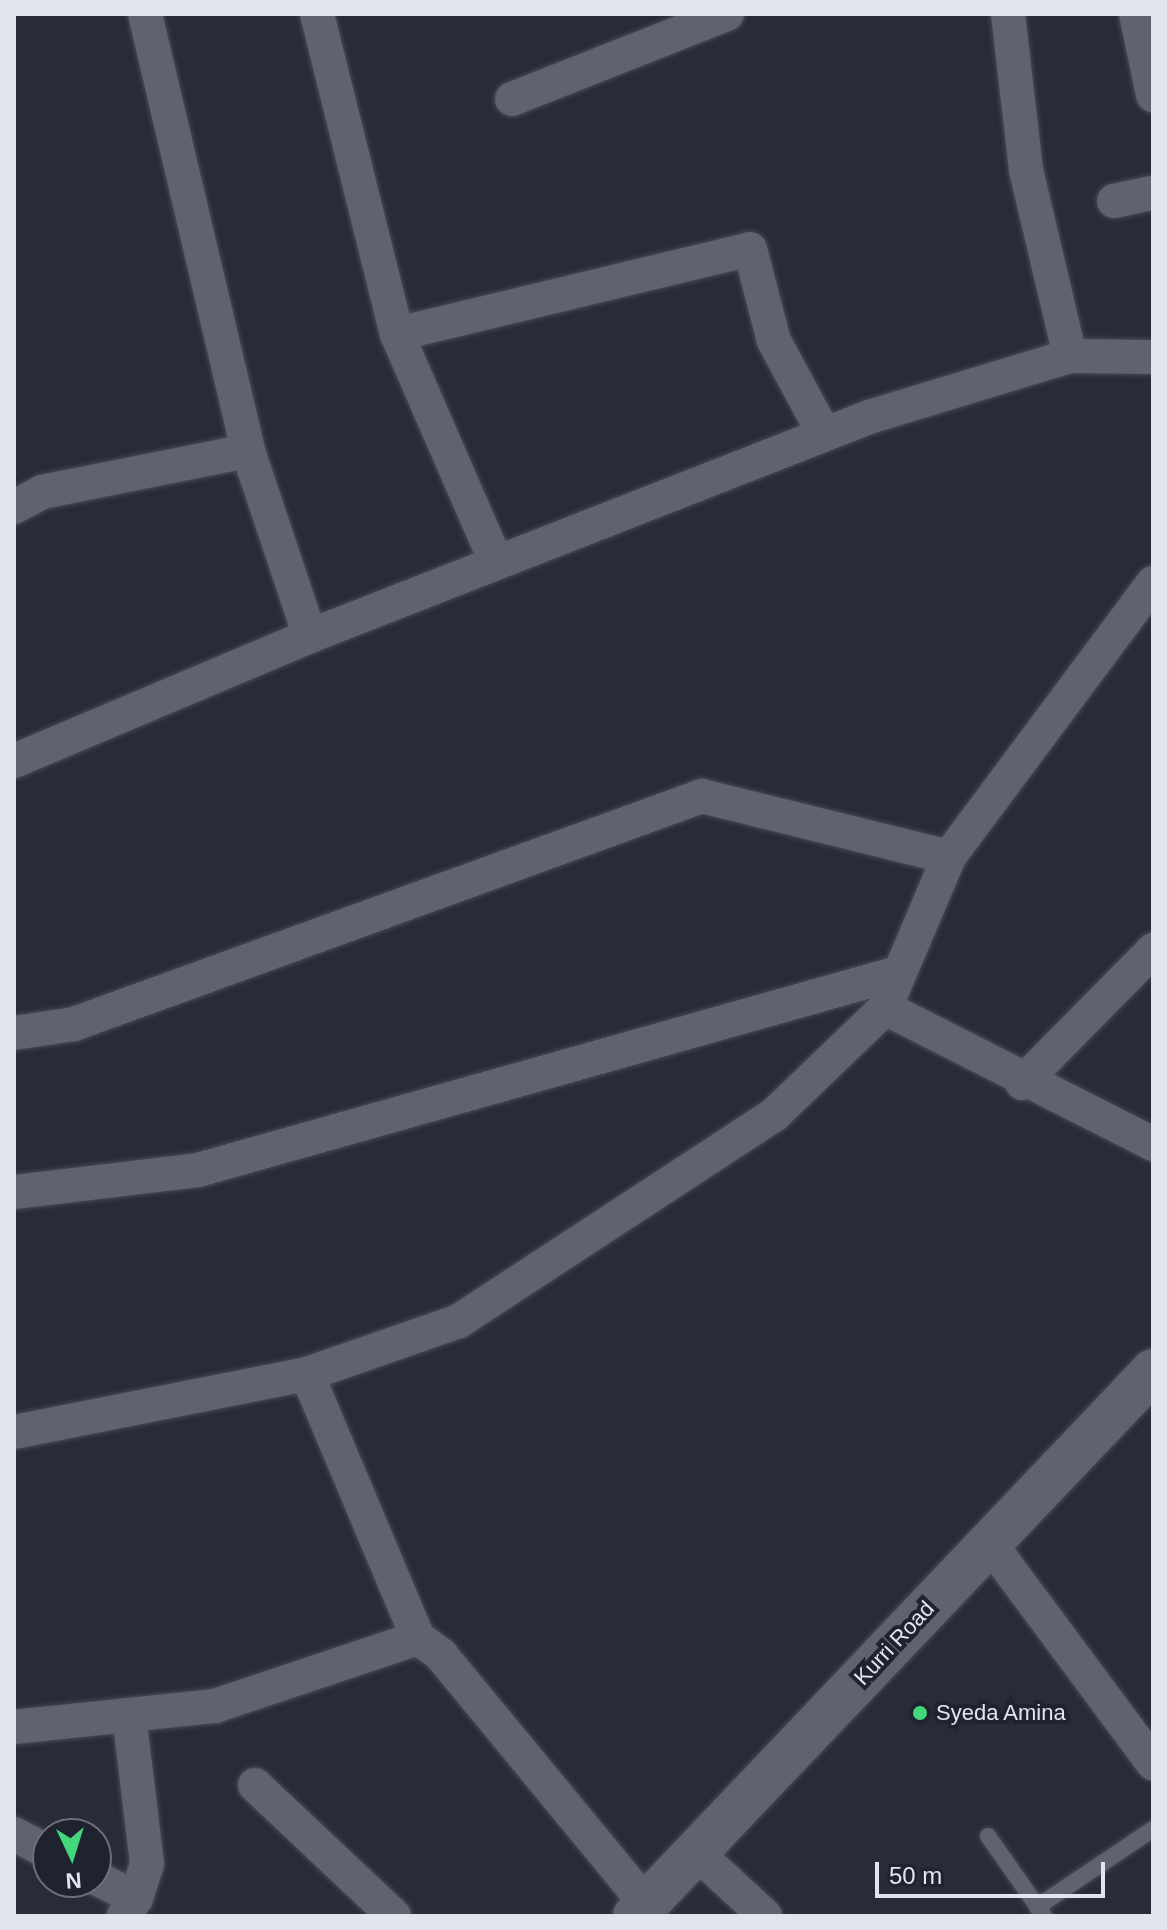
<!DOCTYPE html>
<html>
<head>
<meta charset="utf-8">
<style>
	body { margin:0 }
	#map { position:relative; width:1167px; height:1930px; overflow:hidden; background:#282c39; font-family:Helvetica,sans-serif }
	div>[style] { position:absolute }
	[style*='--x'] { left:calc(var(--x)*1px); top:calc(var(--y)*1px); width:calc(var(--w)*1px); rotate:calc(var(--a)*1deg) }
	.roads { filter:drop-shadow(0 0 2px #474a56) drop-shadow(0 0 2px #474a56) }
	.service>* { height:16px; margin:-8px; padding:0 8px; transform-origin:8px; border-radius:8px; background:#5e6271 }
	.minor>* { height:34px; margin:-17px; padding:0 17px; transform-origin:17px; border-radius:17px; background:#5e6271 }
	.secondary>* { height:44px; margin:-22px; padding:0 22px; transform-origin:22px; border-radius:22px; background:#5e6271 }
	.dots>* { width:22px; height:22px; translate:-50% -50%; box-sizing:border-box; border:4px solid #1f222f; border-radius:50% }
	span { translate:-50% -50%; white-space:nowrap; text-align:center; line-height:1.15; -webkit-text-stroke:8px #1f222f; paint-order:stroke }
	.street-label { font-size:22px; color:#e2e5ee }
	.poi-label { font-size:22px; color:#e2e5ee }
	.left { translate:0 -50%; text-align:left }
	.frame { position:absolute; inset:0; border:16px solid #e2e5ee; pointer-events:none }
	.north { position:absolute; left:32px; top:1818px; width:80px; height:80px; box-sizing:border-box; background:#1f222f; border:2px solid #6d707b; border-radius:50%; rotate:176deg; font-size:22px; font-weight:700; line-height:32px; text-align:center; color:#e2e5ee }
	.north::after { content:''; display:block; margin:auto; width:28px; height:36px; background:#43d77b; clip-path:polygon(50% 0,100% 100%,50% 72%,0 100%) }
	.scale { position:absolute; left:875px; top:1862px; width:230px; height:36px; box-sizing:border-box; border:4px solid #e2e5ee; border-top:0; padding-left:10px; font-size:24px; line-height:28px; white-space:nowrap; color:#e2e5ee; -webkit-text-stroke:6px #1f222f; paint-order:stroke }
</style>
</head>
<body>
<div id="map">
	<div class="roads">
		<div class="service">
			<i style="--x:988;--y:1836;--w:98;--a:55"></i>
			<i style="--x:1037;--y:1907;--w:140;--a:-33.9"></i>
		</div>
		<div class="minor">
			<i style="--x:145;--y:14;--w:449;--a:76.7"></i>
			<i style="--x:248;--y:451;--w:195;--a:71.5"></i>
			<i style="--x:317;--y:14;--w:330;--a:76"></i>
			<i style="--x:397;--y:334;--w:249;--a:66.5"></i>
			<i style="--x:1008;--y:14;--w:157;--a:83.4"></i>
			<i style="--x:1026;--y:170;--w:191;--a:76.7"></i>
			<i style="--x:1136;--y:14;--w:83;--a:78.1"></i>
			<i style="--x:512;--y:99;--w:231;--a:-21.6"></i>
			<i style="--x:1114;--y:201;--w:40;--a:-12"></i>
			<i style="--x:397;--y:334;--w:363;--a:-13.5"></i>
			<i style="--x:750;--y:249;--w:95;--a:75.4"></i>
			<i style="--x:774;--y:341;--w:106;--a:61.7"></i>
			<i style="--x:14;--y:507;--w:32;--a:-28"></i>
			<i style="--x:42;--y:492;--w:210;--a:-11.3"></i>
			<i style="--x:1153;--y:583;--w:342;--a:126.7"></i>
			<i style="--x:949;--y:857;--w:164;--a:113"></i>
			<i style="--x:885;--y:1008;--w:301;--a:26.9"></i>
			<i style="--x:14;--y:761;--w:321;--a:-22.9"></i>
			<i style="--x:310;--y:636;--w:600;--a:-21.39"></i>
			<i style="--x:869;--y:417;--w:210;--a:-16.9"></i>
			<i style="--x:1070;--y:356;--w:83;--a:0.7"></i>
			<i style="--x:14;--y:1033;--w:61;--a:-8.5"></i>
			<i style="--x:74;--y:1024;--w:668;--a:-19.95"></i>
			<i style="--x:702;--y:796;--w:254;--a:13.9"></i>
			<i style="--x:1022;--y:1083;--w:187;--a:-45.4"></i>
			<i style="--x:14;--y:1192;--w:185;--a:-6.8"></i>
			<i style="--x:198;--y:1170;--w:727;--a:-15.72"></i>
			<i style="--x:307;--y:1374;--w:286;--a:67.2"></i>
			<i style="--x:418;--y:1638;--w:29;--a:36"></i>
			<i style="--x:441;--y:1655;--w:323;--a:50.5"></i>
			<i style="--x:14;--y:1432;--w:299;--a:-11.2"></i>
			<i style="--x:307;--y:1374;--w:161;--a:-19.2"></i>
			<i style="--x:459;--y:1321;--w:376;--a:-33.2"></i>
			<i style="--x:774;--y:1115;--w:154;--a:-43.9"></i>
			<i style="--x:988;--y:1541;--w:277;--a:53.4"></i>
			<i style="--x:129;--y:1715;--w:150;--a:83.1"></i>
			<i style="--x:147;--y:1864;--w:36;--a:108"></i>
			<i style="--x:14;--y:1727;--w:202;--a:-6"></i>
			<i style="--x:215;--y:1706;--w:214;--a:-18.5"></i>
			<i style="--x:255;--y:1785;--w:191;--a:43.3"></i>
			<i style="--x:14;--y:1834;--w:38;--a:28"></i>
			<i style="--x:699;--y:1855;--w:90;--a:42.7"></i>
			<i style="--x:96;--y:1878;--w:45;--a:26.6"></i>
			<i style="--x:136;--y:1898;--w:22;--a:124"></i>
		</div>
		<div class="secondary">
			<i style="--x:635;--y:1916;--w:752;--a:-46.45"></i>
		</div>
	</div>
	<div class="dots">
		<i style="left:920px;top:1713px;background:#43d77b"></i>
	</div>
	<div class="street-label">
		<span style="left:894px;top:1643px;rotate:-47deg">Kurri Road</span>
	</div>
	<div class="poi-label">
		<span class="left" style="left:936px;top:1713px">Syeda Amina</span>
	</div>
	<div class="frame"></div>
	<div class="north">N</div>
	<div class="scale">50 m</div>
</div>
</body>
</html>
